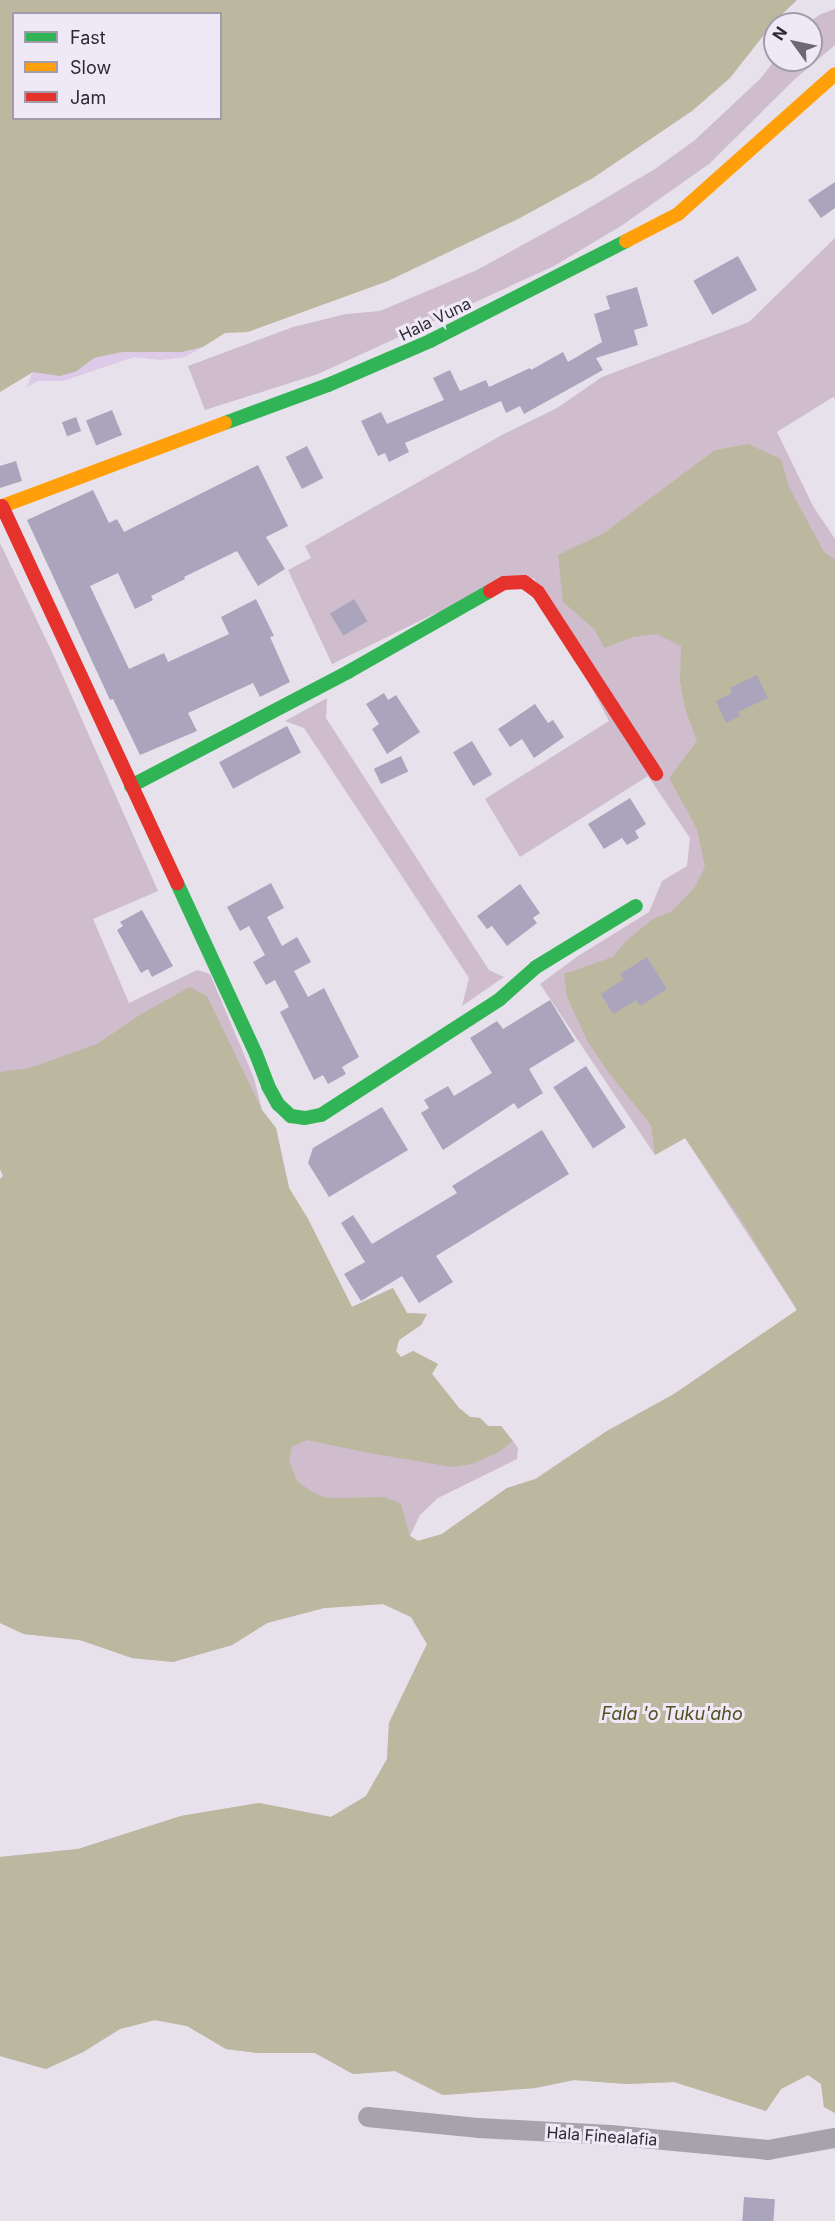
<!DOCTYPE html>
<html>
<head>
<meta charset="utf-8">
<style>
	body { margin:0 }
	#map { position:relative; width:835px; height:2221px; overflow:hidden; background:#e6e1eb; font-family:Inter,sans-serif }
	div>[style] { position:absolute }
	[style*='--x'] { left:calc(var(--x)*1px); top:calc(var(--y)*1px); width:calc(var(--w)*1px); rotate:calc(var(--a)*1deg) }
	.green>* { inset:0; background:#cfbdcd }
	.sand>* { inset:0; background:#dccae8 }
	.water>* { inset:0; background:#bbb89f }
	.building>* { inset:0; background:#aaa5bc; transform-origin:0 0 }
	.street>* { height:20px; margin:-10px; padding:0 10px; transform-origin:10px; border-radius:10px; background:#a6a3ab }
	.fast>* { height:14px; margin:-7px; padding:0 7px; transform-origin:7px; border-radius:7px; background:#30b455 }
	.slow>* { height:14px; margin:-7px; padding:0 7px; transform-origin:7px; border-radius:7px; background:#ff9f0a }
	.jam>* { height:14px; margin:-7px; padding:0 7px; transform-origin:7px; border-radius:7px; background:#e5322d }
	span { translate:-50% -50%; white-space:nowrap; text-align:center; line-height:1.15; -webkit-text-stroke:6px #efe9f7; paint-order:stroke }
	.street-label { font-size:16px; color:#2c2934 }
	.water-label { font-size:18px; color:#505023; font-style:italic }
	.legend { position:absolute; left:12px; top:12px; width:210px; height:108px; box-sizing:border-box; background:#efe9f7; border:2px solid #a19ca9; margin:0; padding:8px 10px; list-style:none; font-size:18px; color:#2c2934 }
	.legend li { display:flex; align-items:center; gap:12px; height:30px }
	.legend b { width:30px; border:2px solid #a19ca9 }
	.north { position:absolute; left:763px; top:12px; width:60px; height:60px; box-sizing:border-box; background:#efe9f7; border:2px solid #a19ca9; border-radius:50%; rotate:303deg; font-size:16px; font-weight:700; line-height:24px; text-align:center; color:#2c2934 }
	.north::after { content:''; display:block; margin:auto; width:21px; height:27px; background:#6d6974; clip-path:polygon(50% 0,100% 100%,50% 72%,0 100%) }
</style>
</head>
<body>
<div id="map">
	<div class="green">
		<i style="clip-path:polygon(835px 9px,835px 45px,795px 79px,709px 164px,621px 226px,554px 266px,318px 374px,205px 410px,188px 366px,293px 327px,346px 314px,380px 311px,477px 270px,577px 215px,655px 169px,695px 140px,760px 79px,775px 60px,811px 60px,811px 24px,806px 24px,821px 14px)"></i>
		<i style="clip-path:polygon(835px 238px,835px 399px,833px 397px,777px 432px,813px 506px,835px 539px,835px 1357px,755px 1877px,835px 2113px,824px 2107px,821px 2084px,808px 2075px,781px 2089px,766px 2111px,674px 2082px,627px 2084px,574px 2080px,535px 2088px,443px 2095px,395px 2071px,353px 2074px,315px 2053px,259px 2053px,226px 2049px,187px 2026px,155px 2020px,120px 2029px,83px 2052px,46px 2069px,0 2056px,0 1857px,78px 1849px,181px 1816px,259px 1803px,331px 1817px,366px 1796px,387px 1759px,389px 1723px,427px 1644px,411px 1617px,383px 1604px,324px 1608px,267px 1623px,232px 1645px,173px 1662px,132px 1658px,80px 1640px,24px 1634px,0 1623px,0 1179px,3px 1176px,0 1169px,0 543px,53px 654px,158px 891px,93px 919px,129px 1003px,197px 970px,210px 974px,254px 1078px,262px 1110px,276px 1128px,289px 1188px,308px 1219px,352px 1307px,393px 1288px,407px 1313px,427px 1314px,421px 1325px,399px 1340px,396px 1351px,401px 1357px,413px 1351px,438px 1364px,432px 1374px,459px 1408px,470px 1417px,480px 1418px,488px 1426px,501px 1426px,518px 1448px,517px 1459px,438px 1498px,420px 1515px,410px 1536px,418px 1541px,442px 1534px,507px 1488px,535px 1479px,607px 1431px,674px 1394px,797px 1310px,685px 1138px,655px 1155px,540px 984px,578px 956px,649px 912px,662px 881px,687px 866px,690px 838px,648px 776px,520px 857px,485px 799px,609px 721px,534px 578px,432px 615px,332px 664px,288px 570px,311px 558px,305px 546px,502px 435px,557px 408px,602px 377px,749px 322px)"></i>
		<i style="clip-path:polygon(327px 698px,326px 718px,489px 970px,504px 977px,462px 1006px,469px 978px,304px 728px,285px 721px)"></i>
	</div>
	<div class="sand">
		<i style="clip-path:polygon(203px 347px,185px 357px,161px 360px,134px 357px,63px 381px,38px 381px,27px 387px,33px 371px,77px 371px,94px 358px,122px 352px,182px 352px)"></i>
	</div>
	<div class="water">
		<i style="clip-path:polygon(evenodd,0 0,797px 0,774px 22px,730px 78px,692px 111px,593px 178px,520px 218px,388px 281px,248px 332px,225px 333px,203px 347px,182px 352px,122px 352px,94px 358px,77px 371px,60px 376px,33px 372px,0 392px,0 0,14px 14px,220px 14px,220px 118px,14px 118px,14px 14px)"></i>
		<i style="clip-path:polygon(748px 444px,781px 459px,789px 487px,824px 552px,835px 560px,835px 2113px,824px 2107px,821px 2084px,808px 2075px,781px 2089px,766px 2111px,674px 2082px,627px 2084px,574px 2080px,535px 2088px,443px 2095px,395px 2071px,353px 2074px,315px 2053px,259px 2053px,226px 2049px,187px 2026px,155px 2020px,120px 2029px,83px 2052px,46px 2069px,0 2056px,0 1857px,78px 1849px,181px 1816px,259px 1803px,331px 1817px,366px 1796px,387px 1759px,389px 1723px,427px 1644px,411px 1617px,383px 1604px,324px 1608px,267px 1623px,232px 1645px,173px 1662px,132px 1658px,80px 1640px,24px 1634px,0 1623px,0 1179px,3px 1176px,0 1169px,0 1072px,30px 1068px,97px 1044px,141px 1014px,190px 987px,207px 996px,262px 1110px,276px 1128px,289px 1188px,308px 1219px,352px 1307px,393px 1288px,407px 1313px,427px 1314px,421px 1325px,399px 1340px,396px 1351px,401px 1357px,413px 1351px,438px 1364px,432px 1374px,459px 1408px,470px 1417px,480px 1418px,488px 1426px,501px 1426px,513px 1441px,499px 1452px,472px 1464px,452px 1467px,369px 1453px,307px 1440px,292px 1447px,289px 1461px,297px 1481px,312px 1492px,326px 1498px,385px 1497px,401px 1504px,410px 1536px,418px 1541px,442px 1534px,507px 1488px,536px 1479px,607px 1431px,674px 1394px,797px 1310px,743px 1223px,685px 1138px,655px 1155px,651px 1125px,609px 1073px,588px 1042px,567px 997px,564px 974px,613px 957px,626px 941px,653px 919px,672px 911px,695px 887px,705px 867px,697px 829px,669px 778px,697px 741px,685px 709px,680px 682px,681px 646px,657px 634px,633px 637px,604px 648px,595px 630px,563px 602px,558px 555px,604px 533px,715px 450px)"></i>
	</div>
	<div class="building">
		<i style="clip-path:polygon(835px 182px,835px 208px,821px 218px,808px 200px)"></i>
		<i style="left:738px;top:256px;width:39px;height:51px;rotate:61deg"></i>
		<i style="clip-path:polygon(637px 287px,648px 326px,634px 330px,638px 345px,596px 358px,603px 370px,524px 414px,520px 406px,506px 413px,501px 401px,405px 443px,409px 452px,389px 462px,385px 453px,378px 456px,361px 421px,381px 412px,387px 424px,444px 400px,433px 378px,450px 370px,460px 391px,486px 380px,489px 387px,530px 368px,531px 370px,563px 352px,568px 362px,602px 342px,594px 314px,610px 309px,606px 296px)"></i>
		<i style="left:112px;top:410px;width:27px;height:28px;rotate:68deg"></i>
		<i style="left:76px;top:417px;width:15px;height:15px;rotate:70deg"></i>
		<i style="left:307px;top:446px;width:36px;height:24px;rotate:63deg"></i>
		<i style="clip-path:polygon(16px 461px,22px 481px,0 488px,0 466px)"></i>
		<i style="clip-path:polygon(258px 465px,288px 526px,266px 537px,285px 569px,258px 586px,237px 551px,184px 577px,185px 579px,151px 596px,153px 600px,135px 609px,118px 573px,90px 586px,129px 669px,164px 653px,168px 662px,229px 634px,221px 617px,256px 599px,274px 636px,270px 637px,290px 682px,260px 697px,253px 683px,188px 713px,197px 731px,140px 755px,113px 699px,110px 700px,27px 520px,93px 490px,109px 523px,117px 519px,124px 532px)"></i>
		<i style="left:354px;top:599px;width:26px;height:28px;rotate:59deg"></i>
		<i style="clip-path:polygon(757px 675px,768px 698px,738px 712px,740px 716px,726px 723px,716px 701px,732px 693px,730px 688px)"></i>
		<i style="clip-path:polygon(384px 693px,388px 700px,396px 695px,420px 732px,387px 754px,372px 729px,379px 724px,366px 704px)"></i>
		<i style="clip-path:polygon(535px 704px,548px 723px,553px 720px,564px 737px,534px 758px,522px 739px,510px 747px,498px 729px)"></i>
		<i style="left:287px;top:726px;width:30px;height:77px;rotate:62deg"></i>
		<i style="left:472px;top:741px;width:39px;height:22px;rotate:59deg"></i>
		<i style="left:401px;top:756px;width:17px;height:30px;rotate:65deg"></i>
		<i style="clip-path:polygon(630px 798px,646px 824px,635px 831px,639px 838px,627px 845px,622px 838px,604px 849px,588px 824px)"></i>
		<i style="clip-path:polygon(271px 883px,284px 908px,267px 917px,282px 946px,297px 937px,311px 962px,294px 971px,308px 997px,324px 988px,359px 1057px,342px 1067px,346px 1074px,328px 1084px,323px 1075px,314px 1080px,280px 1012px,289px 1007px,275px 980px,266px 985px,253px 962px,265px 955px,249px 926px,240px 931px,227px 907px)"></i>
		<i style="clip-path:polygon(520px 884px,540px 913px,533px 918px,537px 923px,507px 946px,492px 926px,487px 929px,477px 916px)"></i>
		<i style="clip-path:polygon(142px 910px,173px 966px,152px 977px,148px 969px,141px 973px,117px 930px,123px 926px,120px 922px)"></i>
		<i style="clip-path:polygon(647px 957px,667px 989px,640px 1006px,636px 1000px,613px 1014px,601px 994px,624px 979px,620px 974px)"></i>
		<i style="clip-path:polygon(550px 1000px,575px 1041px,529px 1069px,543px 1093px,518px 1109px,514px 1103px,443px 1150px,421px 1113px,429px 1108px,424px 1100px,448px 1086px,454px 1096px,492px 1073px,470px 1038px,497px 1021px,503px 1029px)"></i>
		<i style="left:586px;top:1066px;width:73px;height:39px;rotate:57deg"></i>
		<i style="clip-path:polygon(382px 1107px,408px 1150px,329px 1197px,308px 1163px,313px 1148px)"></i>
		<i style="clip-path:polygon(542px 1130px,569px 1174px,436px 1256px,453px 1282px,419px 1303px,402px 1276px,361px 1301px,344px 1274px,365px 1262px,341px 1223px,353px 1215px,372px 1244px,457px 1193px,452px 1186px)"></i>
		<i style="left:744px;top:2197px;width:31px;height:24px;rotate:4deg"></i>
	</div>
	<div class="street">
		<i style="--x:368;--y:2117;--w:112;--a:5.7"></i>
		<i style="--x:479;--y:2128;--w:131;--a:3.1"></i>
		<i style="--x:610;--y:2135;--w:159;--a:5.4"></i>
		<i style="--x:768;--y:2150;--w:68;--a:-10.2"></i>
	</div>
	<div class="fast">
		<i style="--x:225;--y:423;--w:110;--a:-20.3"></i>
		<i style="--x:328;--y:385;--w:111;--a:-23.3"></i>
		<i style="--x:430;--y:341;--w:220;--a:-27"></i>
		<i style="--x:131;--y:786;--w:245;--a:-27.7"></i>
		<i style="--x:348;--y:672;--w:163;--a:-29.7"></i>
		<i style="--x:177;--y:883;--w:188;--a:65.2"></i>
		<i style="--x:256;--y:1054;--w:34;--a:69"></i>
		<i style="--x:268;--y:1086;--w:21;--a:61"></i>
		<i style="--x:278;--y:1104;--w:18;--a:43"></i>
		<i style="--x:291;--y:1116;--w:14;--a:8"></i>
		<i style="--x:305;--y:1118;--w:16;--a:-11"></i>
		<i style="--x:321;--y:1115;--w:213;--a:-32.9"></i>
		<i style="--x:500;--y:999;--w:48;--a:-41.6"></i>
		<i style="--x:536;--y:967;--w:117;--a:-31.4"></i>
	</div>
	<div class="slow">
		<i style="--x:626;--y:241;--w:59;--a:-27.4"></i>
		<i style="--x:678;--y:214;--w:210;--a:-41.7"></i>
		<i style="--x:0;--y:507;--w:240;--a:-20.5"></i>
	</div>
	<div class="jam">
		<i style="--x:2;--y:506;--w:416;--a:65.1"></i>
		<i style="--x:490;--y:591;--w:16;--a:-30"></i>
		<i style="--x:504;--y:583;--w:20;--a:-3"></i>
		<i style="--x:524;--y:582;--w:17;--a:36"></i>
		<i style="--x:538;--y:592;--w:217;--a:57"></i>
	</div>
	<div class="street-label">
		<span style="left:435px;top:319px;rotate:-26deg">Hala Vuna</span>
		<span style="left:602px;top:2136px;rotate:4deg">Hala Finealafia</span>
	</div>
	<div class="water-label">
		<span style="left:672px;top:1714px">Fala 'o Tuku'aho</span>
	</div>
	<ul class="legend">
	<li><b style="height:8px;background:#30b455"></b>Fast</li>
	<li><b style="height:8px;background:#ff9f0a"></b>Slow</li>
	<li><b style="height:8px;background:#e5322d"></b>Jam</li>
	</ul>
	<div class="north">N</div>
</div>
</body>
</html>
